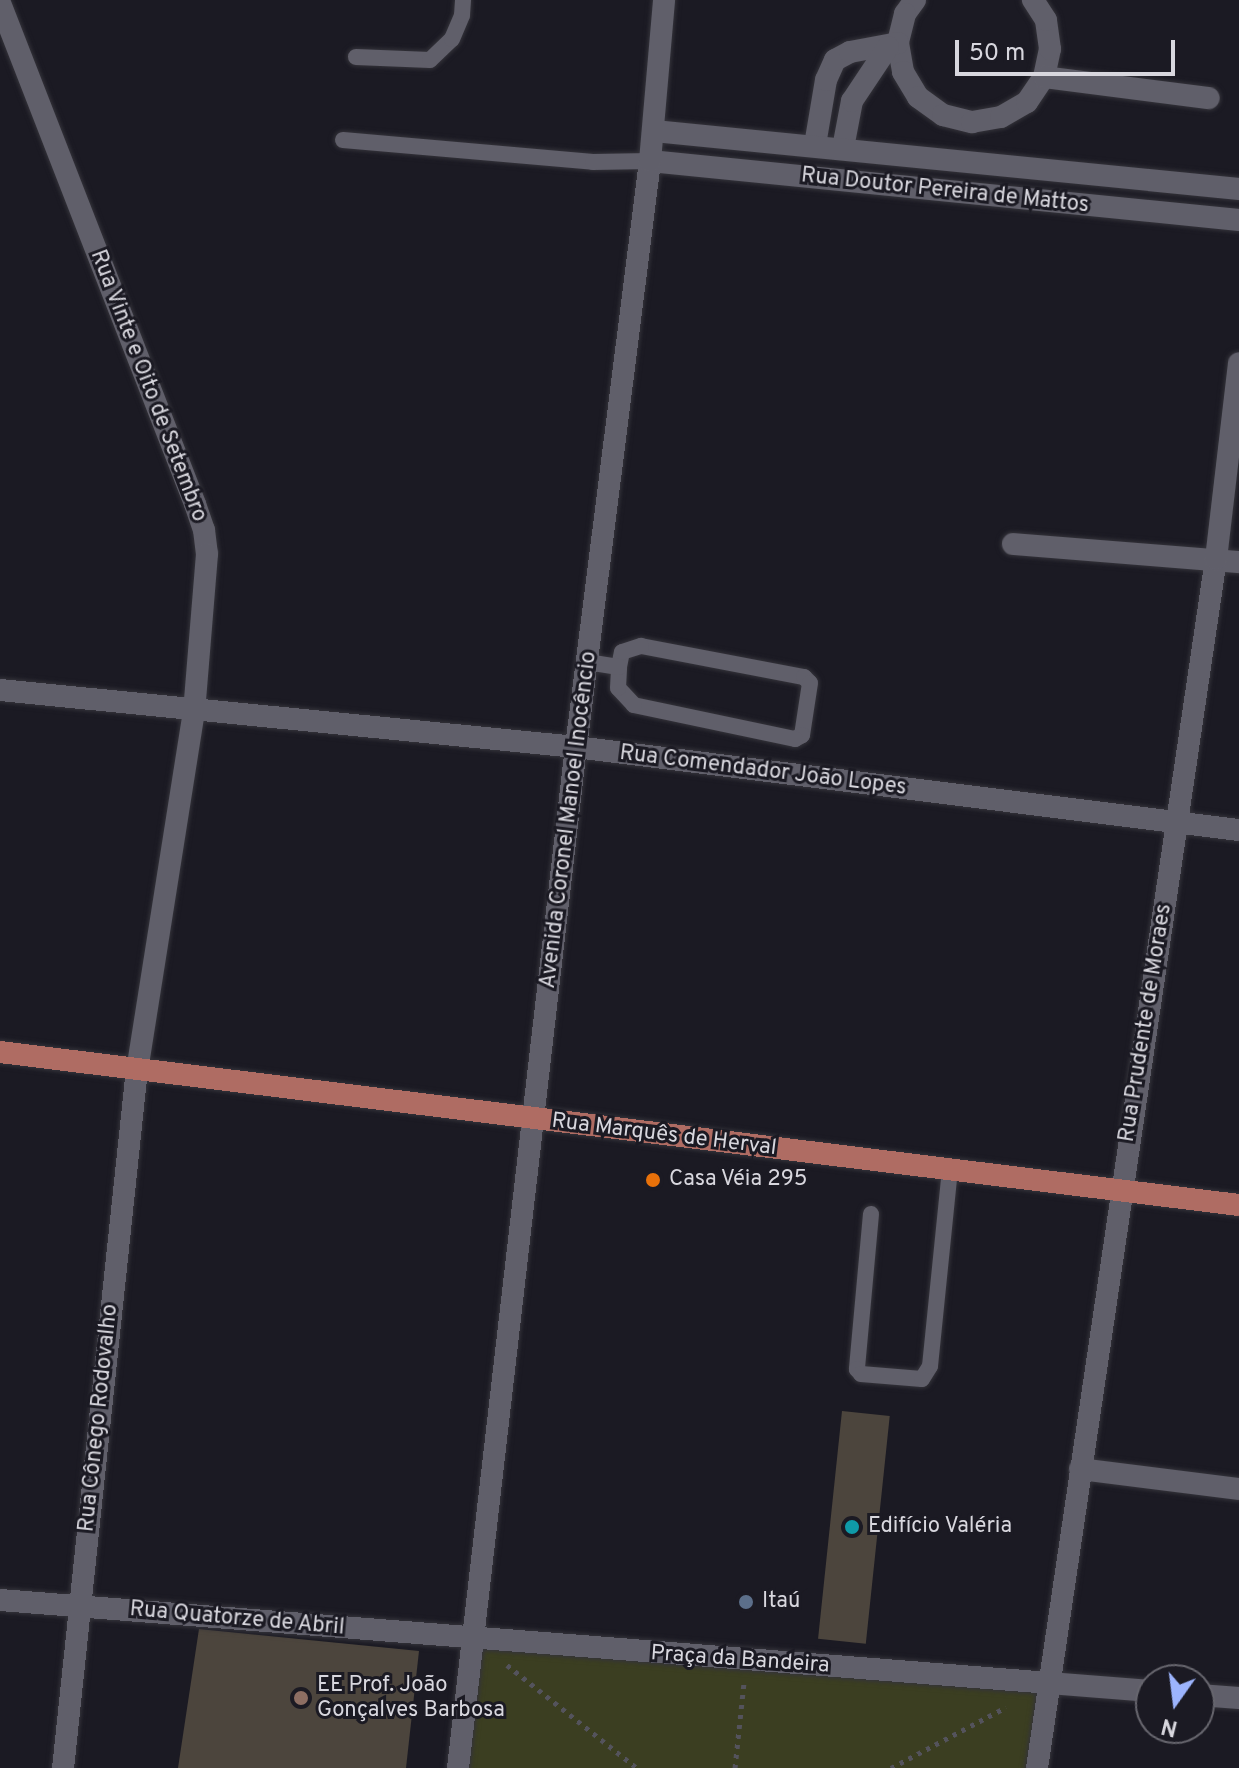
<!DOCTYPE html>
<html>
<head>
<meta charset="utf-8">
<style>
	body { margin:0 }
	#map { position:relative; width:1239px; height:1768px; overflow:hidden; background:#1b1a23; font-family:Overpass,sans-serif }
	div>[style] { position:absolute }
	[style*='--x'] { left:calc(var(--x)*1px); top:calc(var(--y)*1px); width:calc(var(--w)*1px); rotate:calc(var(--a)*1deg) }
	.green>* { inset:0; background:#3b3e21 }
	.building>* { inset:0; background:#4c453d; transform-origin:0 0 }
	.path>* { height:5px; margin-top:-2.5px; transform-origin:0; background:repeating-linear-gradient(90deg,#54535c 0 4px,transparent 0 10px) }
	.roads { filter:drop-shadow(0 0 2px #34333a) drop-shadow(0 0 2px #34333a) }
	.service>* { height:16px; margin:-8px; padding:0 8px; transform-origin:8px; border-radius:8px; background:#605f6a }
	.pedestrian>* { height:22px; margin:-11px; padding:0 11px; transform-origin:11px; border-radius:11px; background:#605f6a }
	.minor>* { height:22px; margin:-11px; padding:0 11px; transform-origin:11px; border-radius:11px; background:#605f6a }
	.secondary>* { height:22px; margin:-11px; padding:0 11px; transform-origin:11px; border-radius:11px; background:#605f6a }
	.primary>* { height:22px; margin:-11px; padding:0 11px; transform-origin:11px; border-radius:11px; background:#af6c63 }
	.dots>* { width:22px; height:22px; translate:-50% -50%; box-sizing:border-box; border:4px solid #1b1a23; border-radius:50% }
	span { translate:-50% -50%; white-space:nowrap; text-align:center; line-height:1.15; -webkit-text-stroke:6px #1b1a23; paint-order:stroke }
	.street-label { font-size:22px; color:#d8d7de }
	.poi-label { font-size:22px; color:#d8d7de }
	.left { translate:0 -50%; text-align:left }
	.north { position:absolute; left:1135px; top:1664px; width:80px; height:80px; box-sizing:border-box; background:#1b1a23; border:2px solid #67666e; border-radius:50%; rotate:194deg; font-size:22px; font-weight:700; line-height:32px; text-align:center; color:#d8d7de }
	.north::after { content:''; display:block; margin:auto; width:28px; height:36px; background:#9cb4fd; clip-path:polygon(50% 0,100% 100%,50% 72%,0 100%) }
	.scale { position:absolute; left:955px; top:40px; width:220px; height:36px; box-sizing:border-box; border:4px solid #d8d7de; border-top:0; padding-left:10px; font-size:24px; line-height:28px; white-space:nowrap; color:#d8d7de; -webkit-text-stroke:6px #1b1a23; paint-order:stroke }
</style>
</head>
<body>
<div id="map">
	<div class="green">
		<i style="clip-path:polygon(477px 1647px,1039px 1691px,1030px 1768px,463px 1768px)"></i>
	</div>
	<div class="building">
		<i style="left:842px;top:1411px;width:48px;height:229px;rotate:6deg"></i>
		<i style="clip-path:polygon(199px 1629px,419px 1651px,406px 1768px,178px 1768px)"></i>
	</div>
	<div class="path">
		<i style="--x:507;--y:1665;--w:166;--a:38.4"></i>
		<i style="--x:735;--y:1768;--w:86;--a:-84"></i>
		<i style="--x:891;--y:1768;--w:130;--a:-27.9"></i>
	</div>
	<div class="roads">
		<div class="service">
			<i style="--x:356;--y:57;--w:74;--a:2.3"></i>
			<i style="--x:430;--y:60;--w:30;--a:-44"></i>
			<i style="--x:452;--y:39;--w:26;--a:-67"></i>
			<i style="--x:462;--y:15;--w:15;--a:-86"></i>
			<i style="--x:343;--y:140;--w:251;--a:5"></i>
			<i style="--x:593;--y:162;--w:57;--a:-1"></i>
			<i style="--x:641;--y:646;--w:166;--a:10.8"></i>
			<i style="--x:804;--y:677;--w:8;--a:45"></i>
			<i style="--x:810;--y:683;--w:53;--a:98.7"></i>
			<i style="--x:802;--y:735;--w:8;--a:150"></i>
			<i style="--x:795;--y:739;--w:165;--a:-168.1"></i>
			<i style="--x:634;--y:705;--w:23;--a:-133"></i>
			<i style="--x:618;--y:688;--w:21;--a:-87"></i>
			<i style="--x:619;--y:667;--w:15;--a:-79"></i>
			<i style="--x:622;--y:652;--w:20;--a:-18"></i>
			<i style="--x:587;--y:662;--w:32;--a:9"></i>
			<i style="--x:871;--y:1214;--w:156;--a:95.2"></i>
			<i style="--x:857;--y:1369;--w:6;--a:51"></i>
			<i style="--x:861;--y:1374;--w:61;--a:4.7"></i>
			<i style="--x:922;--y:1379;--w:15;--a:-58"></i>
			<i style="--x:930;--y:1366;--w:197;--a:-84.2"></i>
		</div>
		<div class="pedestrian">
			<i style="--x:1049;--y:1683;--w:102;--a:4.5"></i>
			<i style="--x:1199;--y:1695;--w:40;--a:4.3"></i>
		</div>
		<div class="minor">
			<i style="--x:915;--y:0;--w:17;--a:126"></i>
			<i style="--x:905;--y:14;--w:30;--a:104"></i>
			<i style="--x:898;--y:43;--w:29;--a:80"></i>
			<i style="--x:903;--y:72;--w:29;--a:59"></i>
			<i style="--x:918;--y:97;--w:31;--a:36"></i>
			<i style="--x:943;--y:115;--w:30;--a:14"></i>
			<i style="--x:972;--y:122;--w:29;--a:-10"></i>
			<i style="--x:1001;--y:117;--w:30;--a:-30"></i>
			<i style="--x:1027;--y:102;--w:30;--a:-56"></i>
			<i style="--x:1044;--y:77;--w:29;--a:-78"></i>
			<i style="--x:1050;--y:49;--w:29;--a:-98"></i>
			<i style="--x:1046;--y:20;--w:24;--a:-123"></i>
			<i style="--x:0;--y:3;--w:538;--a:68.73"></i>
			<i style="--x:195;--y:504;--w:28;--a:71"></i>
			<i style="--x:204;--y:530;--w:24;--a:83"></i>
			<i style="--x:207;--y:554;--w:158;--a:94.7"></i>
			<i style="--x:194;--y:711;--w:363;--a:99"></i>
			<i style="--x:137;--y:1069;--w:703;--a:96.04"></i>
			<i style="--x:1044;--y:77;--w:166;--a:7.3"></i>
			<i style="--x:815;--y:145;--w:66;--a:-80.4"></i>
			<i style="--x:826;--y:80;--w:22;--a:-66"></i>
			<i style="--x:835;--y:60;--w:17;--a:-28"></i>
			<i style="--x:850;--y:52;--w:49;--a:-10.6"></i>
			<i style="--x:843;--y:148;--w:48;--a:-79.2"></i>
			<i style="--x:852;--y:101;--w:65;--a:-56.3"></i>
			<i style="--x:1013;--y:544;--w:227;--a:4.6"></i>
			<i style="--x:0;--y:690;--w:579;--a:5.65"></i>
			<i style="--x:576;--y:747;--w:668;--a:7.14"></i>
			<i style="--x:1080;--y:1469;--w:160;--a:7.2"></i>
			<i style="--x:0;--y:1600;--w:1052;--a:4.52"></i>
		</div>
		<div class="secondary">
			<i style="--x:654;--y:131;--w:588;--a:5.66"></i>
			<i style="--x:650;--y:161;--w:592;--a:5.72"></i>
			<i style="--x:458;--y:1768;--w:1028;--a:-83.41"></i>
			<i style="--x:576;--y:747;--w:591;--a:-82.8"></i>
			<i style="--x:650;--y:161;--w:162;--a:-85"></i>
			<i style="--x:1037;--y:1768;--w:1222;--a:-81.58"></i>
			<i style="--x:1216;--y:559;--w:197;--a:-83.3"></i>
		</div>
		<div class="primary">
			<i style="--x:0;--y:1052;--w:1248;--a:7.04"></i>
		</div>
	</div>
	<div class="dots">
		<i style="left:653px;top:1180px;background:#e8710a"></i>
		<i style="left:852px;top:1527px;background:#0f9aa8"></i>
		<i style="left:746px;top:1602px;background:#5c6f8a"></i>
		<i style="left:301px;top:1698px;background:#8d6e63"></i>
	</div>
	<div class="street-label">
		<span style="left:945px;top:191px;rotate:6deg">Rua Doutor Pereira de Mattos</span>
		<span style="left:148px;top:386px;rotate:69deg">Rua Vinte e Oito de Setembro</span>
		<span style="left:763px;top:771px;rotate:7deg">Rua Comendador João Lopes</span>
		<span style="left:569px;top:820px;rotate:-83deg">Avenida Coronel Manoel Inocêncio</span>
		<span style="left:1146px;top:1023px;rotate:-81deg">Rua Prudente de Moraes</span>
		<span style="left:664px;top:1135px;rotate:7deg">Rua Marquês de Herval</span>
		<span style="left:99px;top:1418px;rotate:-84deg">Rua Cônego Rodovalho</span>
		<span style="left:237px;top:1619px;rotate:5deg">Rua Quatorze de Abril</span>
		<span style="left:740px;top:1660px;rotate:4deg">Praça da Bandeira</span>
	</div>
	<div class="poi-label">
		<span class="left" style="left:669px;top:1180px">Casa Véia 295</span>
		<span class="left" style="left:868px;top:1527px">Edifício Valéria</span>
		<span class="left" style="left:762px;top:1602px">Itaú</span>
		<span class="left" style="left:317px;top:1698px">EE Prof. João<br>Gonçalves Barbosa</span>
	</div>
	<div class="north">N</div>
	<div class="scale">50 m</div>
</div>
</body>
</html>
